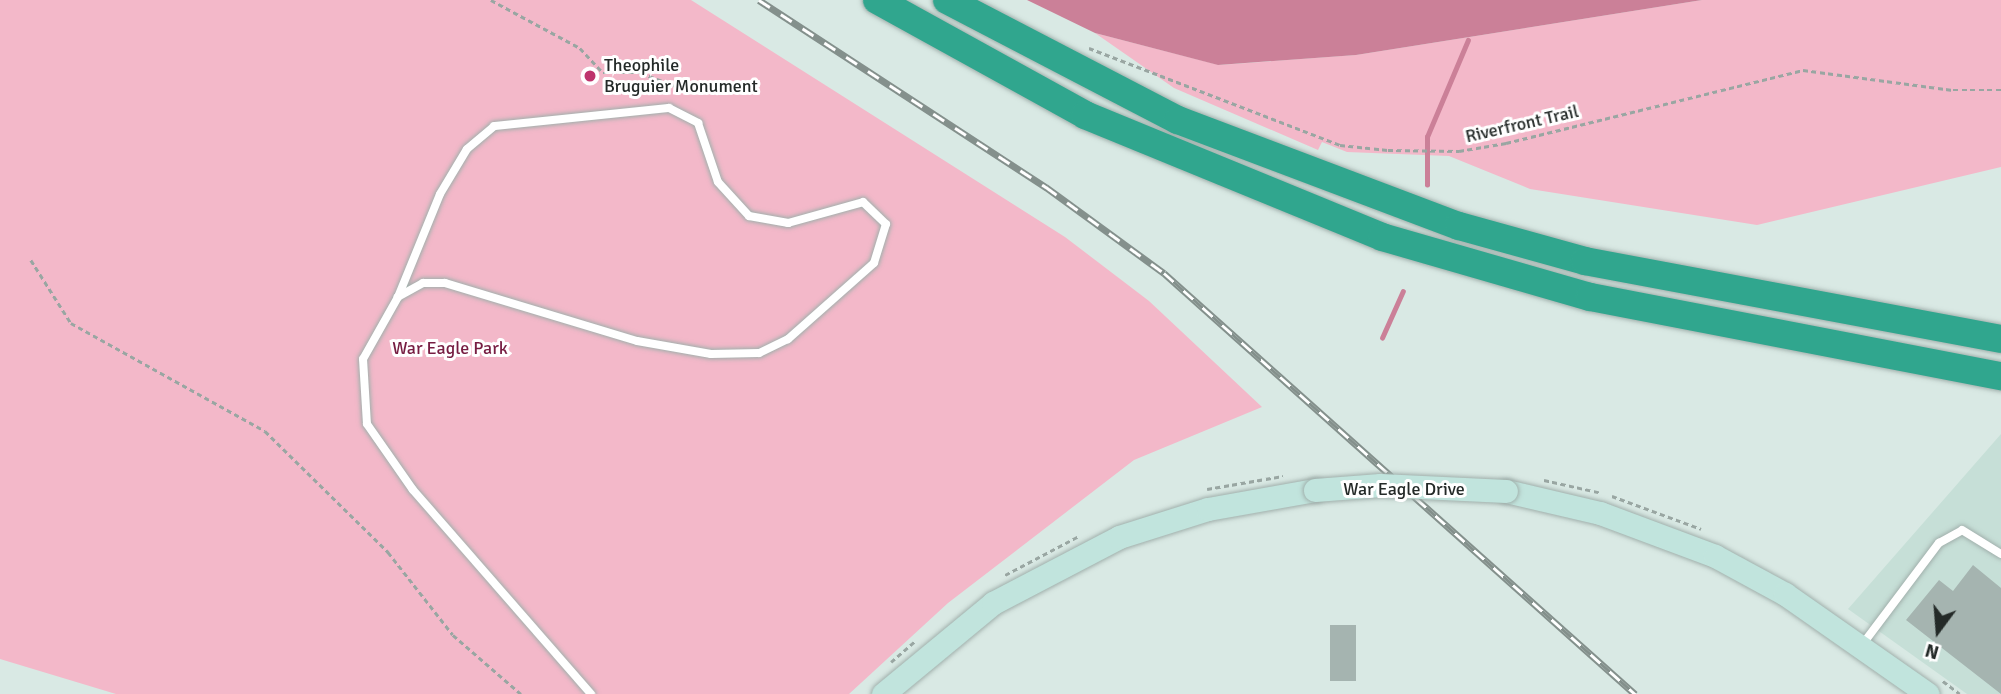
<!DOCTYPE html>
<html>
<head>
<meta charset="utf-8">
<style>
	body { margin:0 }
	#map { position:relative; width:2001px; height:694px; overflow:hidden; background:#d9e9e4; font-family:Signika,sans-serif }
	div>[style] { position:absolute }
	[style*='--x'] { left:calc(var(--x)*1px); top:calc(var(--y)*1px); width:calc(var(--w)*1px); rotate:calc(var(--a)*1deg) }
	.built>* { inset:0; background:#c6dfd7 }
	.green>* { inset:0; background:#f3b8c9 }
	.water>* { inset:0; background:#cb8098 }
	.stream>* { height:4.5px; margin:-2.25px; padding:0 2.25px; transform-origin:2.25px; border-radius:2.25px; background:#cb8098 }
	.building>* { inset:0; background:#a5b4b0; transform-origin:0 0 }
	.path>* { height:2.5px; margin-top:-1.25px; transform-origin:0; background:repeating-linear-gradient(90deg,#99a6a2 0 5px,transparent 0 8.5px) }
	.roads { filter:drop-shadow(0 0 2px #a1b0ac) drop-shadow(0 0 2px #a1b0ac) }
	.service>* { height:8px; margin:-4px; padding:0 4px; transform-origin:4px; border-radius:4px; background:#fff }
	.secondary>* { height:23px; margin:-11.5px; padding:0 11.5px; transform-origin:11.5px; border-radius:11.5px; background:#c1e4dd }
	.motorway>* { height:28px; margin:-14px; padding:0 14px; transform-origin:14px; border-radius:14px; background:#30a68e }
	.rail>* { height:7px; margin-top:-3.5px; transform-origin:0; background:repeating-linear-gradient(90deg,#fff 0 13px,#84908c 0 26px); box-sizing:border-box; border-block:2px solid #84908c }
	.bridges { filter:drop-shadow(0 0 2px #a1b0ac) drop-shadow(0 0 2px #a1b0ac) }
	.secondary-bridge>* { height:23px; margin:-11.5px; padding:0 11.5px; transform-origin:11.5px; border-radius:11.5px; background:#c1e4dd }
	.dots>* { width:19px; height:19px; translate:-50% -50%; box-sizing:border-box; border:4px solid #fff; border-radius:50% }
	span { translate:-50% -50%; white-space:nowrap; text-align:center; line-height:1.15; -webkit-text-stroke:6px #fff; paint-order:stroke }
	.poi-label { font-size:18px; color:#242a28 }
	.left { translate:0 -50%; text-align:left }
	.street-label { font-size:18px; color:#242a28 }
	.park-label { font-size:18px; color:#761d42 }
	.north { position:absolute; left:1903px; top:596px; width:70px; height:70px; -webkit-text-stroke:5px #fff; paint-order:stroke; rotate:196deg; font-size:19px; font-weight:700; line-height:28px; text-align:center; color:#242a28 }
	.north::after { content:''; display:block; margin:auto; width:24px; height:32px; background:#242a28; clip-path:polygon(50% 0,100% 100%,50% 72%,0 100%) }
</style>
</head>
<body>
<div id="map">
	<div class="built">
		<i style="clip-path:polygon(2001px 434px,2001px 694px,1967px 694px,1848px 609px)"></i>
	</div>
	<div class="green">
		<i style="clip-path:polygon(0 0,691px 0,1065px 237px,1149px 301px,1262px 407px,1134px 460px,948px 603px,849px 694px,116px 694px,0 659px)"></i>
		<i style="clip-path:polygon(1702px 0,2001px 0,2001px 167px,1757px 225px,1530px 189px,1449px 156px,1347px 152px,1322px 142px,1318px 150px,1174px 88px,1095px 33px,1219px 65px,1356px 55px)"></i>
	</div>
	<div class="water">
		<i style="clip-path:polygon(1027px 0,1702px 0,1356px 55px,1218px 65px,1095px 33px)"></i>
	</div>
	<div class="stream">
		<i style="--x:1427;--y:185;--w:48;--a:-90"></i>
		<i style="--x:1427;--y:137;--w:105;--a:-67.1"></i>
		<i style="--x:1382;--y:338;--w:51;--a:-65.9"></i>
	</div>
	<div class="building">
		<i style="clip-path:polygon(1973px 565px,2001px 588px,2001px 694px,1906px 620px,1939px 580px,1953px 591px)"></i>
		<i style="left:1330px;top:625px;width:26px;height:56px"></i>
	</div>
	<div class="path">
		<i style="--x:491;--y:0;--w:101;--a:28.3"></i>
		<i style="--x:580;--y:48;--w:34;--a:47"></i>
		<i style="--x:603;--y:73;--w:38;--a:0"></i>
		<i style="--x:641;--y:73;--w:48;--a:20.7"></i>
		<i style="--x:1089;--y:48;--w:269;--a:21.1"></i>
		<i style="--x:1340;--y:145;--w:48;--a:5.9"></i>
		<i style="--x:1388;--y:150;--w:71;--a:0.8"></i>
		<i style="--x:1459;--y:151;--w:48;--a:-9.7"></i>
		<i style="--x:1506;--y:143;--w:306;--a:-13.8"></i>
		<i style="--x:1803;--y:70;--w:151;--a:7.6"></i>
		<i style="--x:1953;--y:90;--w:48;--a:0"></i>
		<i style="--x:31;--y:260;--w:75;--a:57.6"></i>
		<i style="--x:71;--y:323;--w:222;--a:29.1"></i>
		<i style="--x:265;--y:431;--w:173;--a:44.5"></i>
		<i style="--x:388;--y:552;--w:105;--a:51.9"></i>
		<i style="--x:453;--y:635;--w:90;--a:40.9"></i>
		<i style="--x:1544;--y:480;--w:59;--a:12.6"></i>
		<i style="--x:1207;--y:489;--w:77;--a:-9.7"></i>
		<i style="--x:1612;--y:496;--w:95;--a:20.3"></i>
		<i style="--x:1005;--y:575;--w:84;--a:-27.8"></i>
		<i style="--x:891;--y:662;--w:32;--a:-41"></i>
		<i style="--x:1943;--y:681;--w:21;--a:37"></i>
	</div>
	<div class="roads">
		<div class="service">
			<i style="--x:669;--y:108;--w:33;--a:27"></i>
			<i style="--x:698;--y:123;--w:62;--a:71.3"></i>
			<i style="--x:718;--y:182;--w:46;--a:47.6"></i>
			<i style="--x:749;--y:216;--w:40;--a:10"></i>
			<i style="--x:788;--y:223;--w:78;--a:-15.6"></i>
			<i style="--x:863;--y:202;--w:32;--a:44"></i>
			<i style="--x:886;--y:224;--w:41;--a:107.1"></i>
			<i style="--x:874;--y:263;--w:115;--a:138.5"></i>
			<i style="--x:788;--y:339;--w:32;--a:154"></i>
			<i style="--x:759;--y:353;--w:48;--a:178.8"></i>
			<i style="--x:711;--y:354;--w:75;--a:-170"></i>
			<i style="--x:637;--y:341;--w:201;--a:-163.2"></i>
			<i style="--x:445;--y:283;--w:22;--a:180"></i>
			<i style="--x:423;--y:283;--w:29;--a:151"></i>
			<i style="--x:398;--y:297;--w:111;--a:-67.8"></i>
			<i style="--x:440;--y:194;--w:52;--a:-59"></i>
			<i style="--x:467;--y:149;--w:35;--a:-40"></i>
			<i style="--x:494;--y:126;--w:176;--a:-5.9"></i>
			<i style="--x:398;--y:297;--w:71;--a:119.4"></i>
			<i style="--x:363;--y:359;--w:65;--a:86.5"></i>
			<i style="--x:367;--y:424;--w:80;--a:55.1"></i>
			<i style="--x:413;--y:490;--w:271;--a:48.9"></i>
			<i style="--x:1862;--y:645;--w:128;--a:-53"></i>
			<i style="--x:1939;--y:543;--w:26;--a:-29"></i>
			<i style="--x:1962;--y:530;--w:46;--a:31.6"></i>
		</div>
		<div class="secondary">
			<i style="--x:1506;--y:491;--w:97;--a:13.2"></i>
			<i style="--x:1600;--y:513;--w:123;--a:20.5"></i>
			<i style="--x:1715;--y:556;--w:80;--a:28.5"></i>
			<i style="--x:1785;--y:594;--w:174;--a:35"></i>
			<i style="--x:883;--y:694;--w:143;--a:-39.6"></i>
			<i style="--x:993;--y:603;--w:142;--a:-27.6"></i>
			<i style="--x:1119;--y:537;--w:93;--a:-17.5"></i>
			<i style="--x:1208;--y:509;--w:109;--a:-10.1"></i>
		</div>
		<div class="motorway">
			<i style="--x:877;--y:0;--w:238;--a:28.9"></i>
			<i style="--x:1085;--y:115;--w:321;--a:22.3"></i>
			<i style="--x:1382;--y:237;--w:216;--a:16.1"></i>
			<i style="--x:1590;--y:297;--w:419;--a:10.9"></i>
			<i style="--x:947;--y:0;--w:260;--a:27.5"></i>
			<i style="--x:1178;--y:120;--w:300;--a:20.7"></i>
			<i style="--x:1459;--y:226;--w:131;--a:15.5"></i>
			<i style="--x:1585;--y:261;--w:423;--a:10.6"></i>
		</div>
	</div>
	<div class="rail">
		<i style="--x:759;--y:0;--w:343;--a:33.1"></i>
		<i style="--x:1046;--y:187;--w:146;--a:36.1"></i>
		<i style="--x:1164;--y:273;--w:632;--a:41.79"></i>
	</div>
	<div class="bridges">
		<div class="secondary-bridge">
			<i style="--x:1315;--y:490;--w:65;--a:-4.4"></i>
			<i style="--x:1380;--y:485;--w:126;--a:2.7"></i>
		</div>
	</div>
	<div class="dots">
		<i style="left:590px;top:76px;background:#be346d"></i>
	</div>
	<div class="poi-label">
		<span class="left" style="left:604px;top:76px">Theophile<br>Bruguier Monument</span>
	</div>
	<div class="street-label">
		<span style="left:1522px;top:124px;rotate:-13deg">Riverfront Trail</span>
		<span style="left:1404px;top:489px">War Eagle Drive</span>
	</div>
	<div class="park-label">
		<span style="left:450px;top:348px">War Eagle Park</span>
	</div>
	<div class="north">N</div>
</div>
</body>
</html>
